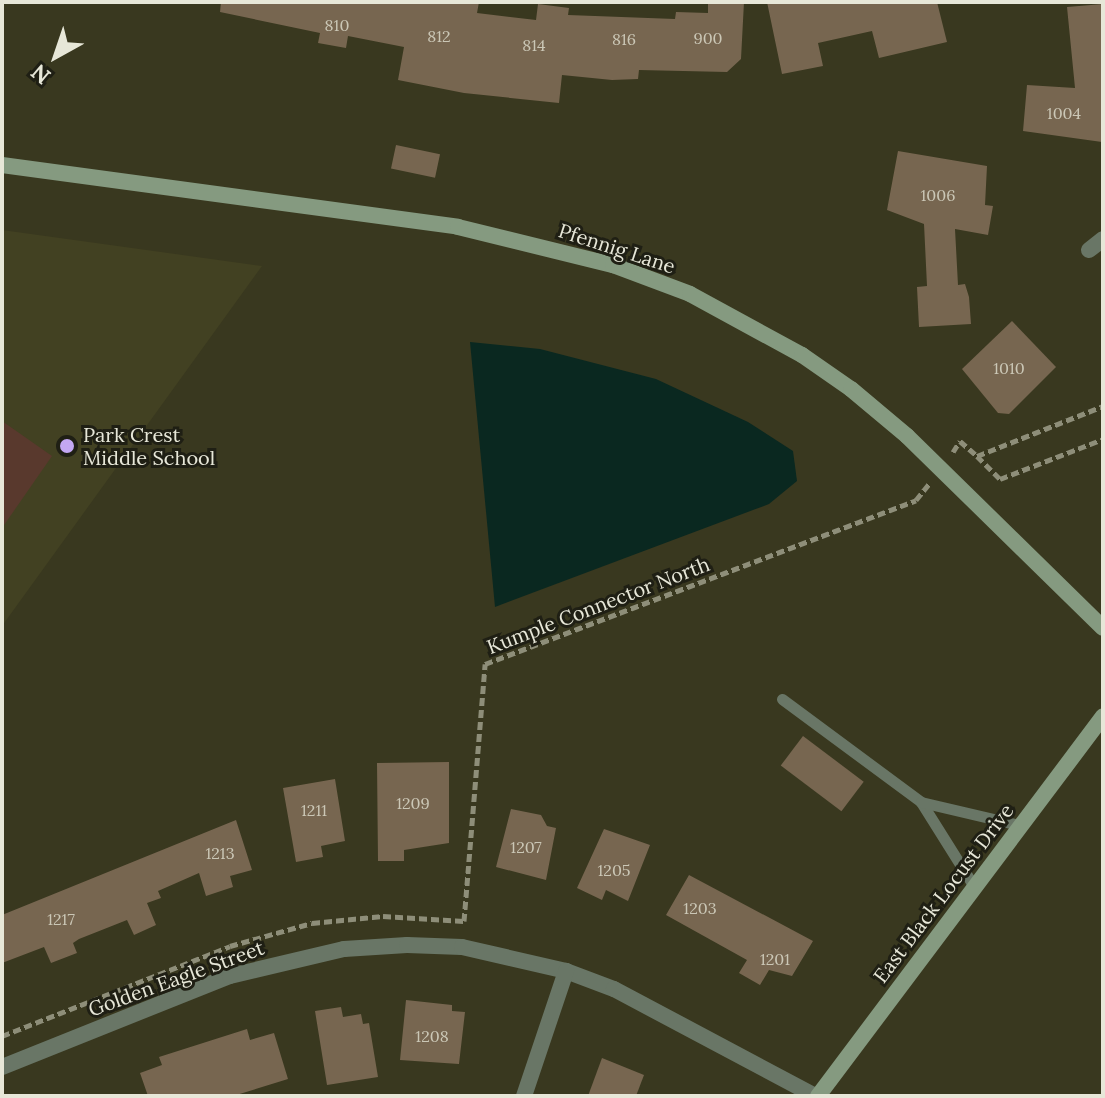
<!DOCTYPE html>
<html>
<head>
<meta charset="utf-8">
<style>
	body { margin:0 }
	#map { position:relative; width:1105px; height:1098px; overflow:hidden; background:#39381f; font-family:Lora,serif }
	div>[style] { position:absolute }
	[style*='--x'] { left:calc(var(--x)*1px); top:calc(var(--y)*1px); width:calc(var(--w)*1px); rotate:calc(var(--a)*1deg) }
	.built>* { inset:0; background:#424122 }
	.green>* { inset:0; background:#59392d }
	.water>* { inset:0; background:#0a2820 }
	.building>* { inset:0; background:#776650; transform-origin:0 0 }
	.path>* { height:5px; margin-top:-2.5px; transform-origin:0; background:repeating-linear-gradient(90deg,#8e8e79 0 8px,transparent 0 12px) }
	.lane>* { height:11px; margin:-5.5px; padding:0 5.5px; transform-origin:5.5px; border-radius:5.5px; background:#697666 }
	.street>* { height:16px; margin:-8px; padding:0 8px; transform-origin:8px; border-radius:8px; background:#697666 }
	.secondary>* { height:16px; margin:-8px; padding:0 8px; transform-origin:8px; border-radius:8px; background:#859a80 }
	.dots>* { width:22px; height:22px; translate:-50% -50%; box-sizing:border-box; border:4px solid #1f1f14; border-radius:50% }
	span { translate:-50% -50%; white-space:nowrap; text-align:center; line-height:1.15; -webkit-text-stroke:6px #1f1f14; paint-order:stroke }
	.number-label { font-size:16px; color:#cbc7b6 }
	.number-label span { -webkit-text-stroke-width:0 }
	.street-label { font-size:20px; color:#e7e7d8 }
	.poi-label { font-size:20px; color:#e7e7d8 }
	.left { translate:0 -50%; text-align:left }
	.frame { position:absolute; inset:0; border:4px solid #e7e7d8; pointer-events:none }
	.north { position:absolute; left:16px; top:16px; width:80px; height:80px; -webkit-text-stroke:6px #1f1f14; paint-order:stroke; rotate:220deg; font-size:22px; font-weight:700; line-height:32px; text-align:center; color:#e7e7d8 }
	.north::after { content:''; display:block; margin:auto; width:28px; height:36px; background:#e7e7d8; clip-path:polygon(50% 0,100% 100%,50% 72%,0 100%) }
</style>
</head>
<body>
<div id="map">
	<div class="built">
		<i style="clip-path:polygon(2px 230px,262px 266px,2px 626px)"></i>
	</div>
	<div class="green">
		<i style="clip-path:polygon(2px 421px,52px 456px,2px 528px)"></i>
	</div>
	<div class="water">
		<i style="clip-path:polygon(470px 342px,540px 349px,656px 379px,748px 422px,793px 451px,797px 481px,769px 504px,495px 607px)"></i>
	</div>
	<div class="building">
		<i style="clip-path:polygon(221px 2px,479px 2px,477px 13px,536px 20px,538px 4px,569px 8px,568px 15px,675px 19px,676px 12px,708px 13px,708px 2px,744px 2px,741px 59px,727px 72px,639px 70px,638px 79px,612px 80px,562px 75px,559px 103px,464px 93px,398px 80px,404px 47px,348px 36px,346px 48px,318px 43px,320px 33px,220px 12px)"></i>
		<i style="clip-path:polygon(767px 2px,937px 2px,947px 42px,879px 58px,872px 31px,818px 43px,823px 66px,782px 74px)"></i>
		<i style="clip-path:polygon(1103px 4px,1102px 142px,1023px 131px,1027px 85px,1075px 88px,1067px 7px)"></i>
		<i style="left:396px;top:145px;width:45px;height:24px;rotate:12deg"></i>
		<i style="clip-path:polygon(898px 151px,987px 166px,985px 205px,993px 206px,988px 235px,955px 229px,958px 285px,965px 284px,969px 297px,971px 324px,919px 327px,917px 287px,927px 286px,924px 224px,887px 210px)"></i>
		<i style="clip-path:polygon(1012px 321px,1056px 367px,1009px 414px,998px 413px,962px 369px)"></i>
		<i style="left:803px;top:736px;width:76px;height:37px;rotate:37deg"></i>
		<i style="clip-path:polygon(449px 762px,449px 843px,404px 850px,404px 861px,378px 861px,377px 763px)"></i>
		<i style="clip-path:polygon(335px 779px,345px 841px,321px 846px,323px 857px,296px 862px,283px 788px)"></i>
		<i style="clip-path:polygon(511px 809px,541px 815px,547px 826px,556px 828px,546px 880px,496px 867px)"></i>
		<i style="clip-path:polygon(236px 820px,252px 870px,230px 876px,233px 887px,206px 896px,199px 873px,158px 891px,161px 898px,147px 903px,156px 925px,134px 935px,127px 920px,79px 939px,73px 943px,77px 953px,51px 963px,44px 947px,2px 963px,2px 915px)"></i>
		<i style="clip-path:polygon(604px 829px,650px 845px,628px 901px,606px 890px,602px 900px,577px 888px)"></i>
		<i style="clip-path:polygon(689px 875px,813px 941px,792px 976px,769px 970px,760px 985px,739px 973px,747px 960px,666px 915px)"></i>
		<i style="clip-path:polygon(406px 1000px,452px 1005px,452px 1011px,465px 1012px,459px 1064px,400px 1060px)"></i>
		<i style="clip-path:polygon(341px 1007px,343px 1017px,361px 1014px,363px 1024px,369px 1023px,378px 1077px,327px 1085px,315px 1011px)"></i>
		<i style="clip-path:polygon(247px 1029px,250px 1040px,274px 1033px,288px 1079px,233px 1096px,148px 1096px,140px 1073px,162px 1065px,159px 1057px)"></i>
		<i style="clip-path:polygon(602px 1058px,644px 1075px,636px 1096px,588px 1096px)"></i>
	</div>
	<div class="path">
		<i style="--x:953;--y:452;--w:13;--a:-58"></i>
		<i style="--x:960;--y:441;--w:23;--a:41"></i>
		<i style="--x:977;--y:456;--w:136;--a:-21.6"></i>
		<i style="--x:977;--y:456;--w:33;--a:45"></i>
		<i style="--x:1000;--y:479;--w:110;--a:-21.2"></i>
		<i style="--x:2;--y:1036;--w:245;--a:-21.5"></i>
		<i style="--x:230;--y:946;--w:85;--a:-15.7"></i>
		<i style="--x:312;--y:923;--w:71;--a:-5.6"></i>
		<i style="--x:383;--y:916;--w:81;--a:3.5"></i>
		<i style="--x:464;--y:921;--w:258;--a:-85.3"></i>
		<i style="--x:485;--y:664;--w:461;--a:-20.8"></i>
		<i style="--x:916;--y:500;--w:22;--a:-51"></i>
	</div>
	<div class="lane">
		<i style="--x:782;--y:699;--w:173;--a:36.5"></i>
		<i style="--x:921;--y:802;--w:98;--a:57.9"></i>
		<i style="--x:921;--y:802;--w:101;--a:13.2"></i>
	</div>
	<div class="street">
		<i style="--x:1089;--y:250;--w:18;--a:-38"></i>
		<i style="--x:2;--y:1067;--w:245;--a:-21.8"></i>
		<i style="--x:230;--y:976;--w:117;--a:-13.3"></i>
		<i style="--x:344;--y:949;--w:63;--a:-3.6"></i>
		<i style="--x:407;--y:945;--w:55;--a:2.1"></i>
		<i style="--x:462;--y:947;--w:107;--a:13"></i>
		<i style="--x:566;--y:971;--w:51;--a:20.6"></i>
		<i style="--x:614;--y:989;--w:228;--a:28"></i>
		<i style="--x:524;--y:1096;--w:132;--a:-71.4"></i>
	</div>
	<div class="secondary">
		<i style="--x:2;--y:165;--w:460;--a:7.7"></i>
		<i style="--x:458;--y:227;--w:160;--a:13.8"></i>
		<i style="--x:613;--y:265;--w:82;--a:20.6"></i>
		<i style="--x:690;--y:294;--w:128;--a:28.6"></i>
		<i style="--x:802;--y:355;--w:60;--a:34.8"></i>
		<i style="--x:851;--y:389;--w:73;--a:40"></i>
		<i style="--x:907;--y:436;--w:274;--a:44.4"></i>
		<i style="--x:818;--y:1096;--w:475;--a:-53.1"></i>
	</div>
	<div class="dots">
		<i style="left:67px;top:446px;background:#c3a7f2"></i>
	</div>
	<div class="number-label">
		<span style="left:337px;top:25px">810</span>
		<span style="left:439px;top:36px">812</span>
		<span style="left:708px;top:38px">900</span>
		<span style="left:624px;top:39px">816</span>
		<span style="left:534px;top:45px">814</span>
		<span style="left:1064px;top:113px">1004</span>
		<span style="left:938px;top:195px">1006</span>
		<span style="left:1009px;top:368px">1010</span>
		<span style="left:413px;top:803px">1209</span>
		<span style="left:314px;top:810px">1211</span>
		<span style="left:526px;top:847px">1207</span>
		<span style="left:220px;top:853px">1213</span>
		<span style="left:614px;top:870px">1205</span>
		<span style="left:700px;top:908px">1203</span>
		<span style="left:61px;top:919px">1217</span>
		<span style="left:775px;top:959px">1201</span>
		<span style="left:432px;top:1036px">1208</span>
	</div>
	<div class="street-label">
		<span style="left:617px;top:248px;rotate:18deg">Pfennig Lane</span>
		<span style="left:598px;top:605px;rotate:-21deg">Kumple Connector North</span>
		<span style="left:943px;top:893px;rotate:-53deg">East Black Locust Drive</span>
		<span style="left:176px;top:978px;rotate:-20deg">Golden Eagle Street</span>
	</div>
	<div class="poi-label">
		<span class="left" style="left:83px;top:446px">Park Crest<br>Middle School</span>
	</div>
	<div class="frame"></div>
	<div class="north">N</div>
</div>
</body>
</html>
